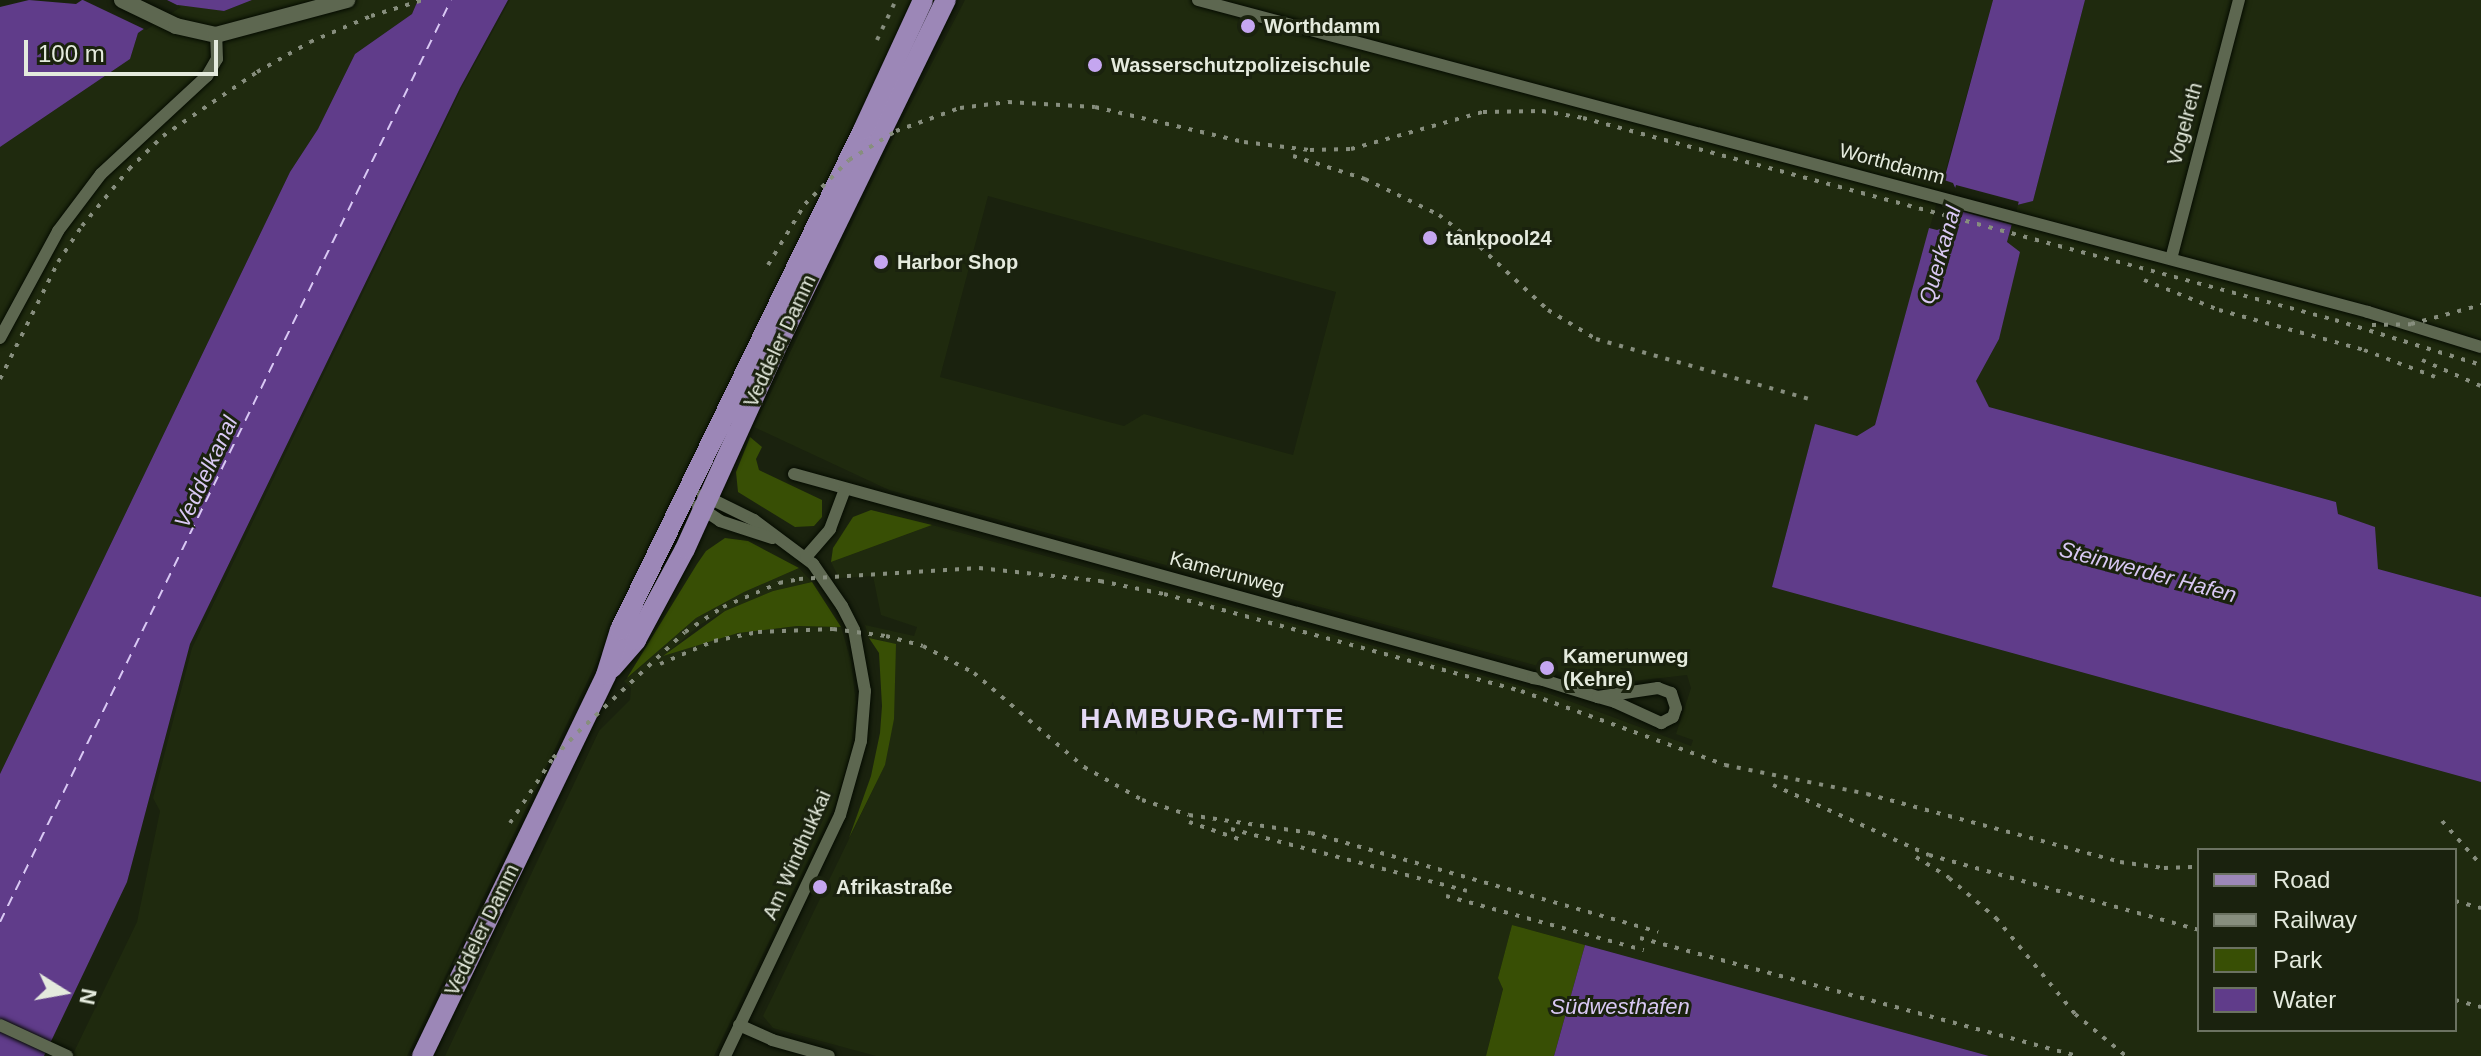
<!DOCTYPE html>
<html>
<head>
<meta charset="utf-8">
<style>
	body { margin:0 }
	#map { position:relative; width:2481px; height:1056px; overflow:hidden; background:#1a220e; font-family:Arial,sans-serif }
	div>[style] { position:absolute }
	[style*='--x'] { left:calc(var(--x)*1px); top:calc(var(--y)*1px); width:calc(var(--w)*1px); rotate:calc(var(--a)*1deg) }
	.built>* { inset:0; background:#1f2a0e }
	.green>* { inset:0; background:#384f05 }
	.water>* { inset:0; background:#603c8a }
	.pier>* { inset:0; background:#1a220e; transform-origin:0 0 }
	.ferry>* { height:2px; margin-top:-1px; transform-origin:0; background:repeating-linear-gradient(90deg,#d9c8f4 0 10px,transparent 0 18px) }
	.roads { filter:drop-shadow(0 0 2px #050b00) drop-shadow(0 0 2px #050b00) }
	.minor>* { height:12px; margin:-6px; padding:0 6px; transform-origin:6px; border-radius:6px; background:#5d6750 }
	.tertiary>* { height:16px; margin:-8px; padding:0 8px; transform-origin:8px; border-radius:8px; background:#5d6750 }
	.primary>* { height:20px; margin:-10px; padding:0 10px; transform-origin:10px; border-radius:10px; background:#9c87b7 }
	.rail>* { height:4px; margin-top:-2px; transform-origin:0; background:repeating-linear-gradient(90deg,#878e7e 0 4px,transparent 0 12px) }
	.dots>* { width:22px; height:22px; translate:-50% -50%; box-sizing:border-box; border:4px solid #1a220e; border-radius:50% }
	span { translate:-50% -50%; white-space:nowrap; text-align:center; line-height:1.15; -webkit-text-stroke:6px #1a220e; paint-order:stroke }
	.poi-label { font-size:20px; color:#e4eadd; font-weight:700 }
	.left { translate:0 -50%; text-align:left }
	.street-label { font-size:20px; color:#e4eadd }
	.water-label { font-size:22px; color:#d9c8f4; font-style:italic }
	.district-label { font-size:28px; color:#e4d9f5; font-weight:700; letter-spacing:2px }
	.legend { position:absolute; left:2197px; top:848px; width:260px; height:184px; box-sizing:border-box; background:#1a220e; border:2px solid #6b7261; margin:0; padding:10px 14px; list-style:none; font-size:24px; color:#e4eadd }
	.legend li { display:flex; align-items:center; gap:16px; height:40px }
	.legend b { width:40px; border:2px solid #6b7261 }
	.north { position:absolute; left:24px; top:952px; width:80px; height:80px; -webkit-text-stroke:6px #1a220e; paint-order:stroke; rotate:101deg; font-size:22px; font-weight:700; line-height:32px; text-align:center; color:#e4eadd }
	.north::after { content:''; display:block; margin:auto; width:28px; height:36px; background:#e4eadd; clip-path:polygon(50% 0,100% 100%,50% 72%,0 100%) }
	.scale { position:absolute; left:24px; top:40px; width:194px; height:36px; box-sizing:border-box; border:4px solid #e4eadd; border-top:0; padding-left:10px; font-size:24px; line-height:28px; white-space:nowrap; color:#e4eadd; -webkit-text-stroke:6px #1a220e; paint-order:stroke }
</style>
</head>
<body>
<div id="map">
	<div class="built">
		<i style="clip-path:polygon(252px 0,418px 0,412px 14px,355px 54px,318px 129px,290px 172px,0 774px,0 147px,130px 59px,138px 33px,178px 4px,224px 11px)"></i>
		<i style="clip-path:polygon(510px 0,916px 0,407px 1056px,72px 1056px,137px 922px,160px 811px,153px 798px,192px 648px,462px 87px)"></i>
		<i style="clip-path:polygon(evenodd,965px 0,1993px 0,1875px 425px,1857px 436px,1815px 425px,1772px 587px,2481px 782px,2481px 1056px,1989px 1056px,1512px 925px,1498px 978px,1503px 988px,1486px 1056px,876px 1056px,773px 1028px,763px 1016px,885px 765px,884px 641px,869px 638px,865px 625px,914px 636px,917px 627px,881px 615px,873px 576px,839px 578px,831px 562px,932px 525px,1550px 694px,1691px 746px,1693px 740px,1676px 734px,1691px 688px,1687px 675px,1608px 684px,1586px 679px,889px 490px,754px 427px,900px 124px,965px 0,988px 196px,1336px 292px,1293px 455px,1144px 414px,1124px 426px,940px 377px,988px 196px,965px 0,2199px 850px,2455px 850px,2455px 1030px,2199px 1030px,2199px 850px)"></i>
		<i style="clip-path:polygon(2085px 0,2481px 0,2481px 597px,2378px 569px,2338px 514px,2336px 502px,1989px 407px,1976px 381px,1999px 339px,2007px 242px,2017px 205px,2033px 201px)"></i>
		<i style="clip-path:polygon(799px 568px,812px 582px,773px 591px,725px 611px,701px 624px,666px 654px,738px 633px,797px 626px,841px 627px,851px 661px,856px 703px,850px 756px,835px 805px,714px 1056px,445px 1056px,599px 731px,630px 700px,631px 688px,624px 681px,696px 618px,744px 592px)"></i>
	</div>
	<div class="green">
		<i style="clip-path:polygon(750px 437px,762px 447px,756px 459px,759px 470px,822px 500px,822px 517px,814px 526px,795px 527px,738px 492px,736px 472px)"></i>
		<i style="clip-path:polygon(871px 510px,932px 525px,831px 562px,833px 548px,853px 517px)"></i>
		<i style="clip-path:polygon(725px 538px,748px 541px,799px 568px,744px 592px,696px 618px,627px 678px,697px 564px,706px 551px)"></i>
		<i style="clip-path:polygon(812px 582px,841px 627px,797px 626px,738px 633px,663px 656px,725px 611px,773px 591px)"></i>
		<i style="clip-path:polygon(869px 638px,896px 644px,894px 719px,885px 765px,849px 838px,871px 776px,880px 733px,882px 706px,879px 653px)"></i>
		<i style="clip-path:polygon(1512px 925px,1585px 945px,1554px 1056px,1486px 1056px,1503px 989px,1498px 978px)"></i>
	</div>
	<div class="water">
		<i style="clip-path:polygon(29px 0,76px 4px,82px 0,252px 0,224px 11px,178px 5px,138px 33px,130px 59px,0 147px,0 7px)"></i>
		<i style="clip-path:polygon(418px 0,508px 0,460px 88px,190px 644px,127px 882px,44px 1056px,0 1056px,0 774px,290px 172px,318px 129px,355px 54px,412px 14px)"></i>
		<i style="clip-path:polygon(1993px 0,2085px 0,2033px 201px,2017px 205px,2007px 242px,2020px 252px,1999px 339px,1976px 381px,1989px 407px,2336px 502px,2338px 514px,2375px 527px,2378px 569px,2481px 597px,2481px 782px,1772px 587px,1815px 424px,1857px 436px,1875px 425px,1929px 228px,1937px 230px,1949px 226px,1957px 192px,1953px 183px,1944px 180px)"></i>
		<i style="clip-path:polygon(1585px 945px,1989px 1056px,1554px 1056px)"></i>
	</div>
	<div class="pier">
		<i style="clip-path:polygon(83px 0,167px 0,181px 7px,146px 30px)"></i>
		<i style="left:1956px;top:185px;width:65px;height:24px;rotate:15deg"></i>
	</div>
	<div class="ferry">
		<i style="--x:0;--y:922;--w:1026;--a:-63.93"></i>
	</div>
	<div class="roads">
		<div class="minor">
			<i style="--x:1198;--y:0;--w:1211;--a:14.93"></i>
			<i style="--x:2368;--y:312;--w:118;--a:17.2"></i>
			<i style="--x:2171;--y:259;--w:268;--a:-75.3"></i>
			<i style="--x:0;--y:338;--w:122;--a:-61.5"></i>
			<i style="--x:58;--y:231;--w:71;--a:-53"></i>
			<i style="--x:101;--y:174;--w:144;--a:-42.8"></i>
			<i style="--x:207;--y:76;--w:20;--a:-60"></i>
			<i style="--x:217;--y:59;--w:24;--a:-92"></i>
			<i style="--x:794;--y:474;--w:767;--a:15.43"></i>
			<i style="--x:1533;--y:678;--w:10;--a:11"></i>
			<i style="--x:1543;--y:680;--w:58;--a:17.2"></i>
			<i style="--x:1598;--y:697;--w:18;--a:16"></i>
			<i style="--x:1615;--y:702;--w:51;--a:24.5"></i>
			<i style="--x:1661;--y:723;--w:13;--a:-27"></i>
			<i style="--x:1673;--y:717;--w:9;--a:-72"></i>
			<i style="--x:1676;--y:708;--w:16;--a:-108"></i>
			<i style="--x:1671;--y:693;--w:14;--a:-159"></i>
			<i style="--x:1658;--y:688;--w:61;--a:171.5"></i>
			<i style="--x:703;--y:495;--w:57;--a:26.1"></i>
			<i style="--x:754;--y:520;--w:74;--a:36.7"></i>
			<i style="--x:813;--y:564;--w:51;--a:55.4"></i>
			<i style="--x:842;--y:606;--w:27;--a:63"></i>
			<i style="--x:854;--y:630;--w:62;--a:79.8"></i>
			<i style="--x:865;--y:691;--w:50;--a:94.6"></i>
			<i style="--x:861;--y:741;--w:77;--a:105.8"></i>
			<i style="--x:840;--y:815;--w:267;--a:115.5"></i>
			<i style="--x:698;--y:506;--w:27;--a:34"></i>
			<i style="--x:720;--y:521;--w:55;--a:18.1"></i>
			<i style="--x:806;--y:557;--w:37;--a:-49"></i>
			<i style="--x:830;--y:529;--w:43;--a:-69.4"></i>
			<i style="--x:0;--y:1025;--w:74;--a:24.8"></i>
			<i style="--x:739;--y:1025;--w:36;--a:24"></i>
			<i style="--x:772;--y:1040;--w:59;--a:15.7"></i>
		</div>
		<div class="tertiary">
			<i style="--x:122;--y:0;--w:60;--a:25.7"></i>
			<i style="--x:176;--y:26;--w:41;--a:12.7"></i>
			<i style="--x:216;--y:35;--w:136;--a:-15"></i>
		</div>
		<div class="primary">
			<i style="--x:612;--y:668;--w:37;--a:-49"></i>
			<i style="--x:636;--y:640;--w:103;--a:-61.7"></i>
			<i style="--x:685;--y:549;--w:227;--a:-65.6"></i>
			<i style="--x:779;--y:342;--w:381;--a:-64"></i>
			<i style="--x:422;--y:1056;--w:423;--a:-64.2"></i>
			<i style="--x:606;--y:675;--w:47;--a:-72.7"></i>
			<i style="--x:620;--y:630;--w:556;--a:-64.08"></i>
			<i style="--x:863;--y:130;--w:143;--a:-65.2"></i>
		</div>
	</div>
	<div class="rail">
		<i style="--x:877;--y:40;--w:44;--a:-64.6"></i>
		<i style="--x:1293;--y:156;--w:76;--a:17.7"></i>
		<i style="--x:1365;--y:179;--w:82;--a:25.9"></i>
		<i style="--x:1439;--y:215;--w:52;--a:38"></i>
		<i style="--x:1480;--y:247;--w:93;--a:42.8"></i>
		<i style="--x:1548;--y:310;--w:56;--a:31.1"></i>
		<i style="--x:1596;--y:339;--w:221;--a:15.7"></i>
		<i style="--x:768;--y:265;--w:71;--a:-58.8"></i>
		<i style="--x:805;--y:204;--w:62;--a:-45"></i>
		<i style="--x:849;--y:160;--w:55;--a:-31.7"></i>
		<i style="--x:896;--y:131;--w:68;--a:-19.8"></i>
		<i style="--x:960;--y:108;--w:48;--a:-7.1"></i>
		<i style="--x:1008;--y:102;--w:87;--a:3.3"></i>
		<i style="--x:1095;--y:107;--w:153;--a:13.2"></i>
		<i style="--x:1244;--y:142;--w:66;--a:6.9"></i>
		<i style="--x:1310;--y:150;--w:41;--a:-1.4"></i>
		<i style="--x:1351;--y:149;--w:137;--a:-15.7"></i>
		<i style="--x:1483;--y:112;--w:59;--a:-1"></i>
		<i style="--x:1542;--y:111;--w:42;--a:9.7"></i>
		<i style="--x:1583;--y:118;--w:779;--a:15.04"></i>
		<i style="--x:2335;--y:320;--w:153;--a:17.1"></i>
		<i style="--x:2144;--y:280;--w:81;--a:21.8"></i>
		<i style="--x:2219;--y:310;--w:150;--a:15.4"></i>
		<i style="--x:2364;--y:350;--w:76;--a:20.8"></i>
		<i style="--x:2372;--y:325;--w:39;--a:-1"></i>
		<i style="--x:2411;--y:324;--w:73;--a:-15.2"></i>
		<i style="--x:2422;--y:360;--w:64;--a:23.8"></i>
		<i style="--x:0;--y:379;--w:131;--a:-63.6"></i>
		<i style="--x:58;--y:262;--w:43;--a:-56.3"></i>
		<i style="--x:82;--y:226;--w:74;--a:-50.5"></i>
		<i style="--x:129;--y:169;--w:47;--a:-44.1"></i>
		<i style="--x:163;--y:136;--w:114;--a:-34.2"></i>
		<i style="--x:257;--y:72;--w:61;--a:-29.5"></i>
		<i style="--x:310;--y:42;--w:66;--a:-23.1"></i>
		<i style="--x:371;--y:16;--w:54;--a:-17.1"></i>
		<i style="--x:660;--y:664;--w:59;--a:-23.1"></i>
		<i style="--x:714;--y:641;--w:45;--a:-11.6"></i>
		<i style="--x:758;--y:632;--w:75;--a:-2.3"></i>
		<i style="--x:833;--y:629;--w:53;--a:7.5"></i>
		<i style="--x:886;--y:636;--w:38;--a:15"></i>
		<i style="--x:923;--y:646;--w:58;--a:27.9"></i>
		<i style="--x:974;--y:673;--w:145;--a:40.5"></i>
		<i style="--x:1084;--y:767;--w:67;--a:29.6"></i>
		<i style="--x:1142;--y:800;--w:49;--a:17.7"></i>
		<i style="--x:1189;--y:815;--w:123;--a:8.4"></i>
		<i style="--x:1311;--y:833;--w:361;--a:15.9"></i>
		<i style="--x:1773;--y:785;--w:171;--a:24.2"></i>
		<i style="--x:1929;--y:855;--w:280;--a:15.5"></i>
		<i style="--x:2442;--y:821;--w:59;--a:48.4"></i>
		<i style="--x:1189;--y:822;--w:56;--a:18.8"></i>
		<i style="--x:510;--y:823;--w:78;--a:-56.5"></i>
		<i style="--x:553;--y:758;--w:36;--a:-46"></i>
		<i style="--x:578;--y:732;--w:146;--a:-43.1"></i>
		<i style="--x:685;--y:632;--w:45;--a:-33.3"></i>
		<i style="--x:723;--y:607;--w:61;--a:-23.2"></i>
		<i style="--x:779;--y:583;--w:20;--a:-11"></i>
		<i style="--x:799;--y:579;--w:180;--a:-3.5"></i>
		<i style="--x:979;--y:568;--w:122;--a:6.1"></i>
		<i style="--x:1100;--y:581;--w:65;--a:11.5"></i>
		<i style="--x:1164;--y:594;--w:370;--a:15.2"></i>
		<i style="--x:1521;--y:691;--w:217;--a:19.9"></i>
		<i style="--x:1725;--y:765;--w:145;--a:11.5"></i>
		<i style="--x:1867;--y:794;--w:262;--a:15"></i>
		<i style="--x:2120;--y:862;--w:44;--a:7.8"></i>
		<i style="--x:2164;--y:868;--w:35;--a:-2"></i>
		<i style="--x:1231;--y:829;--w:244;--a:14.7"></i>
		<i style="--x:1916;--y:857;--w:39;--a:32"></i>
		<i style="--x:1949;--y:878;--w:62;--a:40.4"></i>
		<i style="--x:1996;--y:918;--w:124;--a:50.5"></i>
		<i style="--x:2075;--y:1014;--w:66;--a:39.5"></i>
		<i style="--x:1446;--y:896;--w:205;--a:15.3"></i>
		<i style="--x:2455;--y:901;--w:27;--a:15"></i>
		<i style="--x:1640;--y:938;--w:453;--a:15.1"></i>
		<i style="--x:2455;--y:1000;--w:27;--a:15"></i>
	</div>
	<div class="dots">
		<i style="left:1248px;top:26px;background:#c5a6f0"></i>
		<i style="left:1095px;top:65px;background:#c5a6f0"></i>
		<i style="left:1430px;top:238px;background:#c5a6f0"></i>
		<i style="left:881px;top:262px;background:#c5a6f0"></i>
		<i style="left:1547px;top:668px;background:#c5a6f0"></i>
		<i style="left:820px;top:887px;background:#c5a6f0"></i>
	</div>
	<div class="poi-label">
		<span class="left" style="left:1264px;top:26px">Worthdamm</span>
		<span class="left" style="left:1111px;top:65px">Wasserschutzpolizeischule</span>
		<span class="left" style="left:1446px;top:238px">tankpool24</span>
		<span class="left" style="left:897px;top:262px">Harbor Shop</span>
		<span class="left" style="left:1563px;top:668px">Kamerunweg<br>(Kehre)</span>
		<span class="left" style="left:836px;top:887px">Afrikastraße</span>
	</div>
	<div class="street-label">
		<span style="left:2185px;top:124px;rotate:-75deg">Vogelreth</span>
		<span style="left:1892px;top:164px;rotate:15deg">Worthdamm</span>
		<span style="left:780px;top:341px;rotate:-65deg">Veddeler Damm</span>
		<span style="left:1227px;top:573px;rotate:15deg">Kamerunweg</span>
		<span style="left:797px;top:855px;rotate:-66deg">Am Windhukkai</span>
		<span style="left:482px;top:930px;rotate:-64deg">Veddeler Damm</span>
	</div>
	<div class="water-label">
		<span style="left:1940px;top:255px;rotate:-74deg">Querkanal</span>
		<span style="left:206px;top:472px;rotate:-65deg">Veddelkanal</span>
		<span style="left:2148px;top:572px;rotate:15deg">Steinwerder Hafen</span>
		<span style="left:1620px;top:1007px">Südwesthafen</span>
	</div>
	<div class="district-label">
		<span style="left:1213px;top:719px">HAMBURG-MITTE</span>
	</div>
	<ul class="legend">
	<li><b style="height:10px;background:#9c87b7"></b>Road</li>
	<li><b style="height:10px;background:#878e7e"></b>Railway</li>
	<li><b style="height:22px;background:#384f05"></b>Park</li>
	<li><b style="height:22px;background:#603c8a"></b>Water</li>
	</ul>
	<div class="north">N</div>
	<div class="scale">100 m</div>
</div>
</body>
</html>
